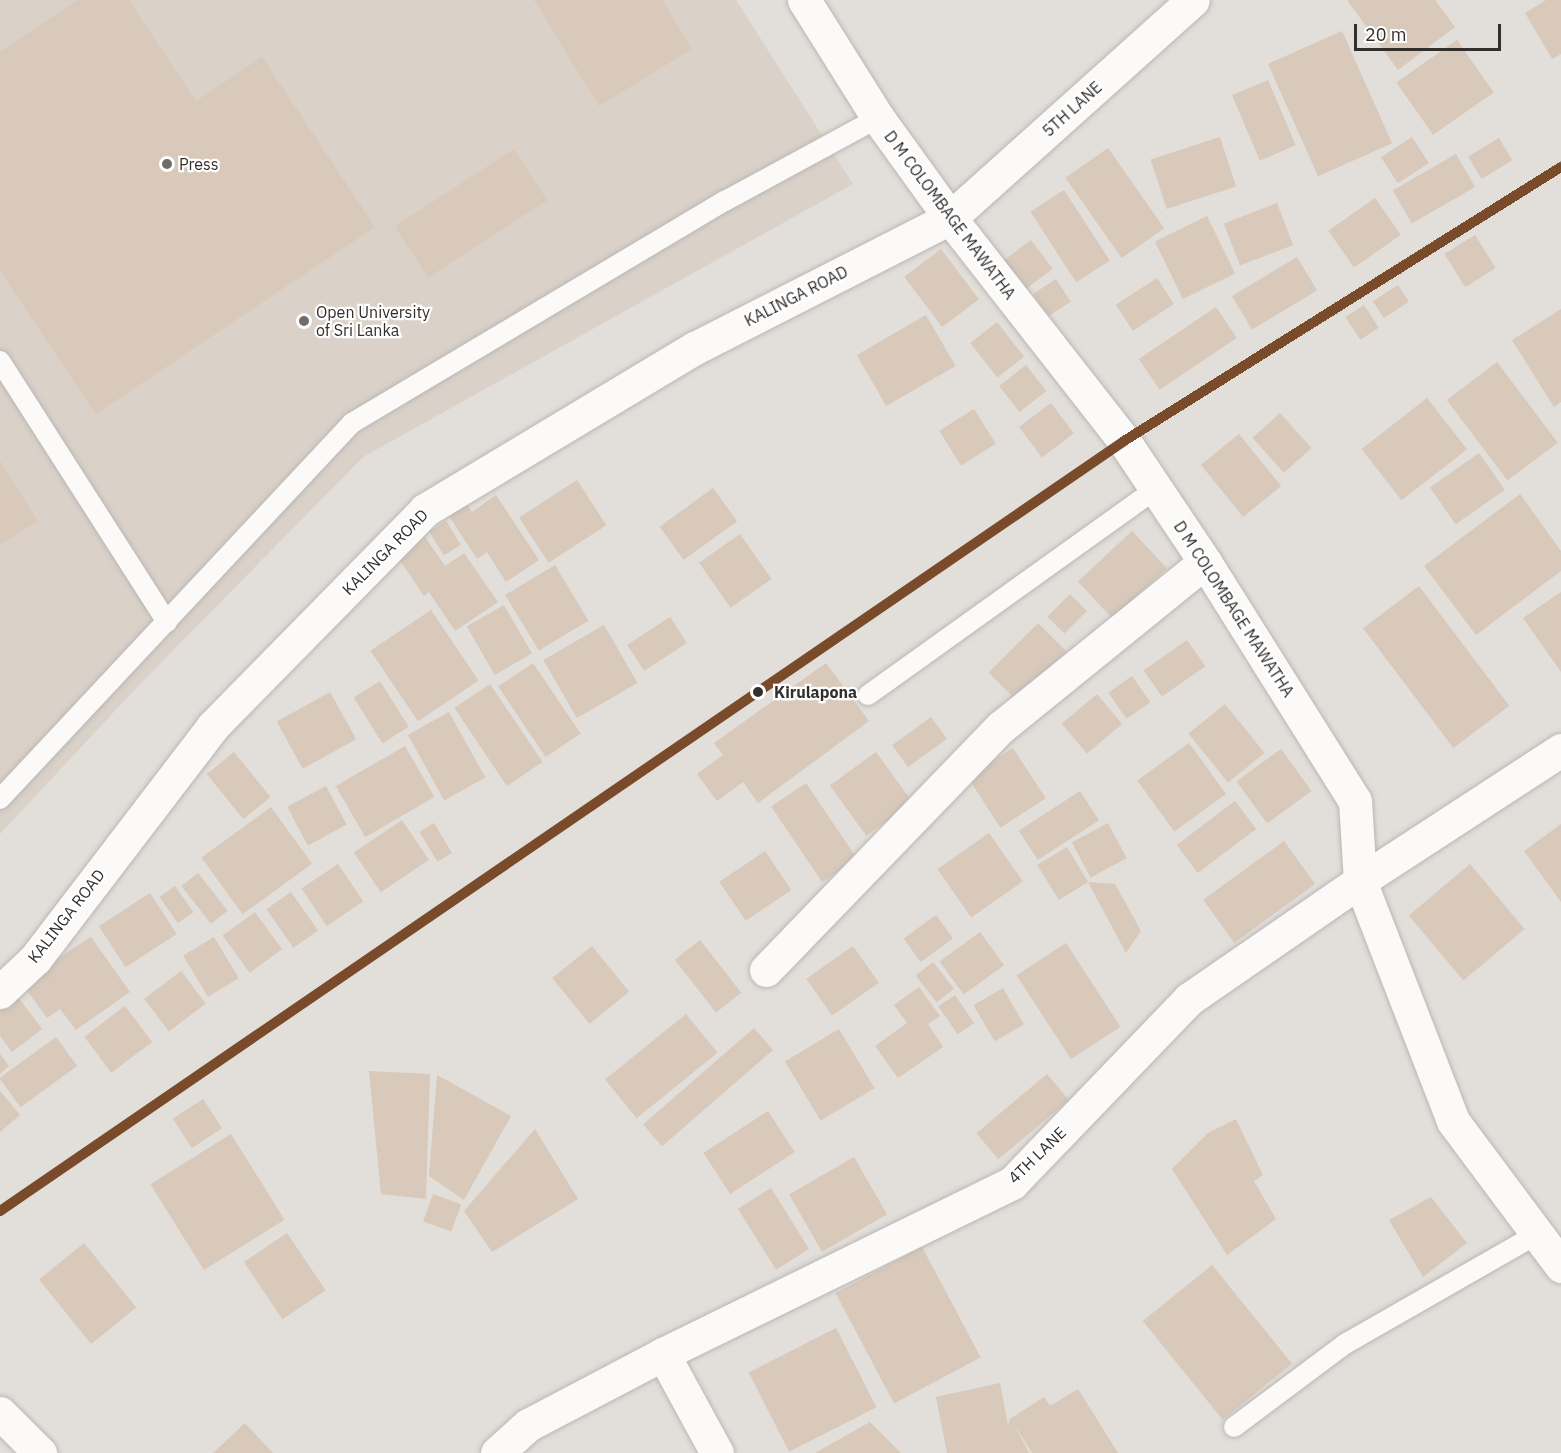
<!DOCTYPE html>
<html>
<head>
<meta charset="utf-8">
<style>
	body { margin:0 }
	#map { position:relative; width:1561px; height:1453px; overflow:hidden; background:#e2deda; font-family:"IBM Plex Sans",sans-serif }
	div>[style] { position:absolute }
	[style*='--x'] { left:calc(var(--x)*1px); top:calc(var(--y)*1px); width:calc(var(--w)*1px); rotate:calc(var(--a)*1deg) }
	.built>* { inset:0; background:#dad1c9 }
	.building>* { inset:0; background:#d8c9ba; transform-origin:0 0 }
	.roads { filter:drop-shadow(0 0 2px #bab7b4) drop-shadow(0 0 2px #bab7b4) }
	.service>* { height:20px; margin:-10px; padding:0 10px; transform-origin:10px; border-radius:10px; background:#fbfaf9 }
	.minor>* { height:33px; margin:-16.5px; padding:0 16.5px; transform-origin:16.5px; border-radius:16.5px; background:#fbfaf9 }
	.tertiary>* { height:33px; margin:-16.5px; padding:0 16.5px; transform-origin:16.5px; border-radius:16.5px; background:#fbfaf9 }
	.rail-1>* { height:10px; margin:-5px; padding:0 5px; transform-origin:5px; border-radius:5px; background:#7a4b2a }
	.dots>* { width:16px; height:16px; translate:-50% -50%; box-sizing:border-box; border:3px solid #fff; border-radius:50% }
	span { translate:-50% -50%; white-space:nowrap; text-align:center; line-height:1.15; -webkit-text-stroke:4.5px #fff; paint-order:stroke }
	.street-label { font-size:16px; color:#312e2c }
	.poi-label { font-size:16px; color:#312e2c }
	.left { translate:0 -50%; text-align:left }
	.stop-label { font-size:16px; color:#312e2c; font-weight:700 }
	.scale { position:absolute; left:1354px; top:24px; width:147px; height:27px; box-sizing:border-box; border:3px solid #312e2c; border-top:0; padding-left:8px; font-size:18px; line-height:21px; white-space:nowrap; color:#312e2c; -webkit-text-stroke:4px #fff; paint-order:stroke }
</style>
</head>
<body>
<div id="map">
	<div class="built">
		<i style="clip-path:polygon(0 0,736px 0,853px 184px,363px 457px,140px 684px,0 834px)"></i>
	</div>
	<div class="building">
		<i style="clip-path:polygon(78px 0,129px 0,196px 101px,262px 57px,375px 227px,96px 414px,0 271px,0 52px)"></i>
		<i style="clip-path:polygon(534px 0,662px 0,692px 49px,599px 106px)"></i>
		<i style="clip-path:polygon(1347px 0,1435px 0,1455px 27px,1398px 70px)"></i>
		<i style="clip-path:polygon(1546px 0,1561px 0,1561px 54px,1552px 59px,1525px 13px)"></i>
		<i style="left:1342px;top:31px;width:123px;height:81px;rotate:66deg"></i>
		<i style="left:1457px;top:40px;width:64px;height:74px;rotate:55deg"></i>
		<i style="left:1268px;top:80px;width:71px;height:39px;rotate:67deg"></i>
		<i style="left:1220px;top:137px;width:52px;height:73px;rotate:72deg"></i>
		<i style="left:1412px;top:137px;width:31px;height:37px;rotate:57deg"></i>
		<i style="left:1499px;top:138px;width:26px;height:36px;rotate:59deg"></i>
		<i style="left:1108px;top:148px;width:98px;height:52px;rotate:55deg"></i>
		<i style="left:514px;top:149px;width:61px;height:142px;rotate:57deg"></i>
		<i style="left:1456px;top:154px;width:38px;height:73px;rotate:60deg"></i>
		<i style="left:1064px;top:190px;width:84px;height:40px;rotate:57deg"></i>
		<i style="left:1375px;top:198px;width:45px;height:57px;rotate:55deg"></i>
		<i style="left:1277px;top:203px;width:45px;height:57px;rotate:69deg"></i>
		<i style="left:1207px;top:216px;width:64px;height:58px;rotate:64deg"></i>
		<i style="left:1475px;top:235px;width:39px;height:36px;rotate:58deg"></i>
		<i style="left:1031px;top:240px;width:36px;height:37px;rotate:53deg"></i>
		<i style="left:941px;top:249px;width:63px;height:46px;rotate:53deg"></i>
		<i style="left:1297px;top:257px;width:39px;height:76px;rotate:59deg"></i>
		<i style="left:1157px;top:278px;width:31px;height:49px;rotate:57deg"></i>
		<i style="left:1056px;top:279px;width:27px;height:27px;rotate:57deg"></i>
		<i style="left:1398px;top:285px;width:20px;height:30px;rotate:57deg"></i>
		<i style="left:1364px;top:305px;width:27px;height:22px;rotate:57deg"></i>
		<i style="left:1216px;top:307px;width:37px;height:93px;rotate:56deg"></i>
		<i style="clip-path:polygon(1561px 309px,1561px 402px,1554px 407px,1512px 340px)"></i>
		<i style="left:926px;top:315px;width:59px;height:80px;rotate:60deg"></i>
		<i style="left:997px;top:322px;width:44px;height:34px;rotate:52deg"></i>
		<i style="left:1497px;top:362px;width:101px;height:63px;rotate:53deg"></i>
		<i style="left:1026px;top:365px;width:33px;height:34px;rotate:52deg"></i>
		<i style="left:1427px;top:398px;width:65px;height:83px;rotate:52deg"></i>
		<i style="left:1051px;top:403px;width:38px;height:40px;rotate:53deg"></i>
		<i style="left:974px;top:409px;width:41px;height:41px;rotate:58deg"></i>
		<i style="left:1280px;top:413px;width:47px;height:37px;rotate:48deg"></i>
		<i style="left:1239px;top:434px;width:67px;height:49px;rotate:51deg"></i>
		<i style="left:1479px;top:453px;width:45px;height:60px;rotate:55deg"></i>
		<i style="clip-path:polygon(0 461px,38px 521px,0 545px)"></i>
		<i style="left:577px;top:480px;width:54px;height:69px;rotate:57deg"></i>
		<i style="left:713px;top:488px;width:41px;height:66px;rotate:54deg"></i>
		<i style="clip-path:polygon(1520px 494px,1561px 551px,1561px 571px,1476px 635px,1424px 566px)"></i>
		<i style="clip-path:polygon(496px 495px,539px 560px,506px 582px,487px 552px,477px 559px,445px 510px,463px 498px,472px 512px)"></i>
		<i style="left:446px;top:521px;width:28px;height:20px;rotate:58deg"></i>
		<i style="left:1132px;top:531px;width:51px;height:74px;rotate:47deg"></i>
		<i style="left:740px;top:534px;width:55px;height:50px;rotate:55deg"></i>
		<i style="clip-path:polygon(425px 537px,445px 566px,464px 553px,498px 602px,455px 631px,429px 592px,424px 596px,397px 556px)"></i>
		<i style="left:555px;top:565px;width:65px;height:58px;rotate:59deg"></i>
		<i style="left:1419px;top:586px;width:150px;height:70px;rotate:53deg"></i>
		<i style="clip-path:polygon(1561px 592px,1561px 672px,1523px 618px)"></i>
		<i style="left:1070px;top:594px;width:24px;height:32px;rotate:45deg"></i>
		<i style="left:504px;top:605px;width:56px;height:43px;rotate:60deg"></i>
		<i style="left:431px;top:610px;width:85px;height:73px;rotate:56deg"></i>
		<i style="left:670px;top:617px;width:31px;height:51px;rotate:57deg"></i>
		<i style="left:1038px;top:623px;width:40px;height:70px;rotate:45deg"></i>
		<i style="left:604px;top:625px;width:67px;height:70px;rotate:60deg"></i>
		<i style="left:1187px;top:640px;width:32px;height:53px;rotate:55deg"></i>
		<i style="left:533px;top:663px;width:85px;height:42px;rotate:56deg"></i>
		<i style="clip-path:polygon(826px 663px,869px 721px,758px 803px,743px 782px,717px 801px,697px 774px,723px 755px,714px 743px)"></i>
		<i style="left:1132px;top:676px;width:32px;height:29px;rotate:55deg"></i>
		<i style="left:380px;top:681px;width:54px;height:31px;rotate:58deg"></i>
		<i style="left:490px;top:684px;width:94px;height:43px;rotate:56deg"></i>
		<i style="left:330px;top:692px;width:54px;height:61px;rotate:61deg"></i>
		<i style="left:1097px;top:694px;width:39px;height:46px;rotate:50deg"></i>
		<i style="left:1225px;top:704px;width:63px;height:47px;rotate:51deg"></i>
		<i style="left:449px;top:712px;width:75px;height:47px;rotate:61deg"></i>
		<i style="left:931px;top:717px;width:27px;height:48px;rotate:54deg"></i>
		<i style="left:1189px;top:743px;width:63px;height:64px;rotate:54deg"></i>
		<i style="left:405px;top:746px;width:59px;height:80px;rotate:60deg"></i>
		<i style="left:1013px;top:748px;width:60px;height:54px;rotate:57deg"></i>
		<i style="left:1281px;top:749px;width:52px;height:55px;rotate:54deg"></i>
		<i style="left:234px;top:752px;width:58px;height:35px;rotate:51deg"></i>
		<i style="left:876px;top:752px;width:62px;height:57px;rotate:54deg"></i>
		<i style="left:806px;top:783px;width:91px;height:42px;rotate:56deg"></i>
		<i style="left:326px;top:786px;width:44px;height:44px;rotate:62deg"></i>
		<i style="left:1080px;top:791px;width:35px;height:73px;rotate:57deg"></i>
		<i style="left:1235px;top:801px;width:35px;height:73px;rotate:53deg"></i>
		<i style="left:271px;top:807px;width:70px;height:86px;rotate:54deg"></i>
		<i style="left:402px;top:820px;width:48px;height:58px;rotate:56deg"></i>
		<i style="left:434px;top:823px;width:35px;height:17px;rotate:59deg"></i>
		<i style="left:1108px;top:823px;width:40px;height:41px;rotate:62deg"></i>
		<i style="clip-path:polygon(1561px 824px,1561px 902px,1524px 851px)"></i>
		<i style="left:989px;top:833px;width:59px;height:63px;rotate:55deg"></i>
		<i style="left:1284px;top:841px;width:53px;height:100px;rotate:54deg"></i>
		<i style="clip-path:polygon(1067px 847px,1088px 882px,1115px 884px,1141px 931px,1126px 953px,1088px 882px,1059px 900px,1037px 865px)"></i>
		<i style="left:765px;top:851px;width:47px;height:55px;rotate:56deg"></i>
		<i style="left:338px;top:864px;width:45px;height:44px;rotate:56deg"></i>
		<i style="left:1470px;top:864px;width:85px;height:80px;rotate:50deg"></i>
		<i style="left:198px;top:873px;width:48px;height:21px;rotate:52deg"></i>
		<i style="left:175px;top:886px;width:32px;height:19px;rotate:55deg"></i>
		<i style="left:291px;top:892px;width:47px;height:30px;rotate:55deg"></i>
		<i style="left:150px;top:893px;width:49px;height:61px;rotate:57deg"></i>
		<i style="left:255px;top:912px;width:46px;height:40px;rotate:54deg"></i>
		<i style="left:936px;top:915px;width:29px;height:40px;rotate:54deg"></i>
		<i style="left:980px;top:932px;width:41px;height:50px;rotate:54deg"></i>
		<i style="clip-path:polygon(91px 937px,130px 992px,76px 1030px,60px 1009px,47px 1018px,21px 982px)"></i>
		<i style="left:214px;top:937px;width:48px;height:36px;rotate:59deg"></i>
		<i style="left:700px;top:940px;width:67px;height:32px;rotate:52deg"></i>
		<i style="left:1066px;top:943px;width:100px;height:59px;rotate:57deg"></i>
		<i style="left:592px;top:946px;width:59px;height:51px;rotate:51deg"></i>
		<i style="left:853px;top:946px;width:45px;height:57px;rotate:55deg"></i>
		<i style="left:933px;top:962px;width:34px;height:22px;rotate:52deg"></i>
		<i style="left:181px;top:971px;width:41px;height:46px;rotate:53deg"></i>
		<i style="clip-path:polygon(919px 987px,940px 1016px,928px 1024px,943px 1047px,898px 1078px,875px 1046px,907px 1023px,894px 1005px)"></i>
		<i style="left:1003px;top:988px;width:42px;height:34px;rotate:60deg"></i>
		<i style="left:955px;top:995px;width:34px;height:20px;rotate:56deg"></i>
		<i style="clip-path:polygon(18px 997px,42px 1029px,12px 1052px,0 1036px,0 1011px)"></i>
		<i style="left:125px;top:1006px;width:45px;height:51px;rotate:53deg"></i>
		<i style="left:686px;top:1014px;width:50px;height:104px;rotate:51deg"></i>
		<i style="left:754px;top:1028px;width:29px;height:147px;rotate:49deg"></i>
		<i style="left:839px;top:1029px;width:69px;height:63px;rotate:59deg"></i>
		<i style="left:56px;top:1037px;width:36px;height:70px;rotate:54deg"></i>
		<i style="clip-path:polygon(0 1054px,9px 1066px,0 1074px)"></i>
		<i style="clip-path:polygon(369px 1071px,430px 1074px,426px 1199px,381px 1194px)"></i>
		<i style="left:1047px;top:1074px;width:34px;height:92px;rotate:50deg"></i>
		<i style="clip-path:polygon(437px 1075px,511px 1116px,464px 1200px,429px 1176px)"></i>
		<i style="clip-path:polygon(0 1091px,20px 1115px,0 1132px)"></i>
		<i style="left:203px;top:1099px;width:35px;height:36px;rotate:57deg"></i>
		<i style="left:768px;top:1111px;width:49px;height:77px;rotate:57deg"></i>
		<i style="clip-path:polygon(1236px 1119px,1263px 1175px,1254px 1181px,1276px 1219px,1227px 1255px,1172px 1169px,1208px 1133px)"></i>
		<i style="clip-path:polygon(535px 1129px,578px 1199px,492px 1252px,464px 1211px)"></i>
		<i style="left:231px;top:1134px;width:101px;height:95px;rotate:58deg"></i>
		<i style="left:854px;top:1157px;width:66px;height:75px;rotate:60deg"></i>
		<i style="left:771px;top:1188px;width:72px;height:39px;rotate:58deg"></i>
		<i style="left:433px;top:1194px;width:30px;height:29px;rotate:20deg"></i>
		<i style="clip-path:polygon(1431px 1197px,1467px 1243px,1423px 1277px,1389px 1220px)"></i>
		<i style="left:287px;top:1233px;width:69px;height:52px;rotate:56deg"></i>
		<i style="left:84px;top:1243px;width:83px;height:58px;rotate:51deg"></i>
		<i style="left:922px;top:1247px;width:125px;height:98px;rotate:62deg"></i>
		<i style="left:1212px;top:1265px;width:127px;height:89px;rotate:51deg"></i>
		<i style="left:836px;top:1328px;width:89px;height:98px;rotate:63deg"></i>
		<i style="clip-path:polygon(1000px 1383px,1008px 1425px,1010px 1419px,1044px 1397px,1050px 1406px,1078px 1389px,1118px 1453px,1032px 1453px,1015px 1426px,1029px 1453px,947px 1453px,936px 1397px)"></i>
		<i style="clip-path:polygon(870px 1422px,901px 1453px,815px 1453px)"></i>
		<i style="clip-path:polygon(245px 1423px,273px 1453px,213px 1453px)"></i>
	</div>
	<div class="roads">
		<div class="service">
			<i style="--x:0;--y:361;--w:310;--a:57.4"></i>
			<i style="--x:868;--y:695;--w:354;--a:-35.6"></i>
			<i style="--x:0;--y:799;--w:515;--a:-46.89"></i>
			<i style="--x:352;--y:423;--w:434;--a:-30.8"></i>
			<i style="--x:725;--y:201;--w:174;--a:-28.5"></i>
			<i style="--x:1234;--y:1427;--w:139;--a:-36.8"></i>
			<i style="--x:1345;--y:1344;--w:221;--a:-29.8"></i>
		</div>
		<div class="minor">
			<i style="--x:766;--y:970;--w:338;--a:-46"></i>
			<i style="--x:1001;--y:727;--w:262;--a:-39"></i>
			<i style="--x:0;--y:992;--w:48;--a:-43.3"></i>
			<i style="--x:35;--y:959;--w:293;--a:-52.6"></i>
			<i style="--x:213;--y:726;--w:303;--a:-45.5"></i>
			<i style="--x:425;--y:510;--w:315;--a:-31"></i>
			<i style="--x:695;--y:348;--w:286;--a:-27"></i>
			<i style="--x:950;--y:218;--w:326;--a:-41.9"></i>
			<i style="--x:663;--y:1354;--w:113;--a:61.4"></i>
			<i style="--x:0;--y:1413;--w:57;--a:45"></i>
			<i style="--x:497;--y:1453;--w:42;--a:-42.1"></i>
			<i style="--x:528;--y:1425;--w:153;--a:-27.7"></i>
			<i style="--x:663;--y:1354;--w:389;--a:-26.1"></i>
			<i style="--x:1012;--y:1183;--w:255;--a:-46.1"></i>
			<i style="--x:1189;--y:999;--w:208;--a:-34.6"></i>
			<i style="--x:1360;--y:881;--w:240;--a:-33.1"></i>
		</div>
		<div class="tertiary">
			<i style="--x:804;--y:0;--w:139;--a:57.9"></i>
			<i style="--x:878;--y:118;--w:123;--a:54.2"></i>
			<i style="--x:950;--y:218;--w:283;--a:52"></i>
			<i style="--x:1124;--y:441;--w:146;--a:56.2"></i>
			<i style="--x:1205;--y:562;--w:282;--a:57.9"></i>
			<i style="--x:1355;--y:801;--w:80;--a:86.4"></i>
			<i style="--x:1360;--y:881;--w:257;--a:68.8"></i>
			<i style="--x:1453;--y:1121;--w:181;--a:53.3"></i>
		</div>
	</div>
	<div class="rail-1">
		<i style="--x:0;--y:1211;--w:1362;--a:-34.41"></i>
		<i style="--x:1124;--y:441;--w:516;--a:-32.09"></i>
	</div>
	<div class="dots">
		<i style="left:167px;top:164px;background:#6f6c69"></i>
		<i style="left:304px;top:321px;background:#6f6c69"></i>
		<i style="left:758px;top:692px;background:#312e2c"></i>
	</div>
	<div class="street-label">
		<span style="left:1072px;top:109px;rotate:-42deg">5TH LANE</span>
		<span style="left:950px;top:215px;rotate:53deg">D M COLOMBAGE MAWATHA</span>
		<span style="left:796px;top:296px;rotate:-27deg">KALINGA ROAD</span>
		<span style="left:385px;top:552px;rotate:-45deg">KALINGA ROAD</span>
		<span style="left:1234px;top:609px;rotate:57deg">D M COLOMBAGE MAWATHA</span>
		<span style="left:66px;top:916px;rotate:-52deg">KALINGA ROAD</span>
		<span style="left:1037px;top:1155px;rotate:-44deg">4TH LANE</span>
	</div>
	<div class="poi-label">
		<span class="left" style="left:179px;top:164px">Press</span>
		<span class="left" style="left:316px;top:321px">Open University<br>of Sri Lanka</span>
	</div>
	<div class="stop-label">
		<span class="left" style="left:774px;top:692px">Kirulapona</span>
	</div>
	<div class="scale">20 m</div>
</div>
</body>
</html>
